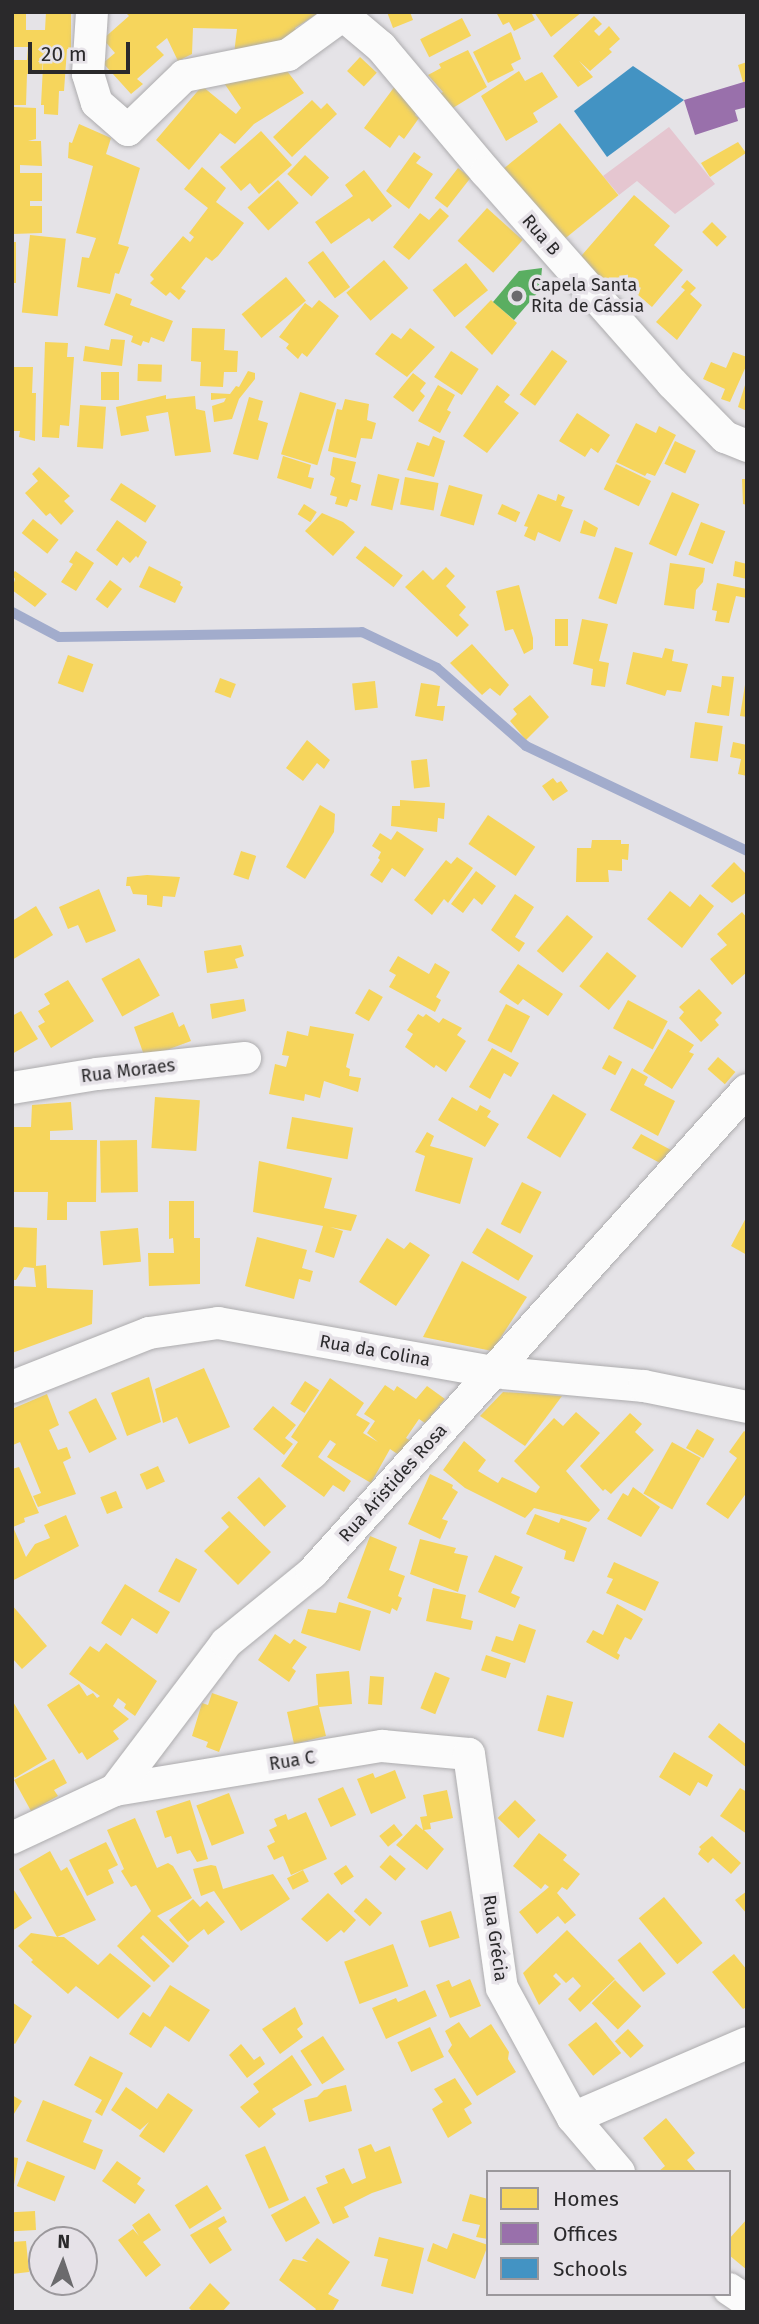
<!DOCTYPE html>
<html>
<head>
<meta charset="utf-8">
<style>
	body { margin:0 }
	#map { position:relative; width:759px; height:2324px; overflow:hidden; background:#e5e3e7; font-family:"Fira Sans",sans-serif }
	div>[style] { position:absolute }
	[style*='--x'] { left:calc(var(--x)*1px); top:calc(var(--y)*1px); width:calc(var(--w)*1px); rotate:calc(var(--a)*1deg) }
	.green>* { inset:0; background:#e5c6d0 }
	.homes>* { inset:0; background:#f6d55c; transform-origin:0 0 }
	.offices>* { inset:0; background:#9970ab }
	.schools>* { inset:0; background:#4393c3 }
	.public>* { inset:0; background:#5aae61 }
	.stream>* { height:10px; margin:-5px; padding:0 5px; transform-origin:5px; border-radius:5px; background:#a2accc }
	.roads { filter:drop-shadow(0 0 2px #adacae) drop-shadow(0 0 2px #adacae) }
	.street>* { height:32px; margin:-16px; padding:0 16px; transform-origin:16px; border-radius:16px; background:#fbfbfb }
	.dots>* { width:19px; height:19px; translate:-50% -50%; box-sizing:border-box; border:4px solid #e6e2e8; border-radius:50% }
	span { translate:-50% -50%; white-space:nowrap; text-align:center; line-height:1.15; -webkit-text-stroke:7px #e6e2e8; paint-order:stroke }
	.street-label { font-size:18px; color:#2a292b }
	.poi-label { font-size:18px; color:#2a292b }
	.left { translate:0 -50%; text-align:left }
	.frame { position:absolute; inset:0; border:14px solid #2a292b; pointer-events:none }
	.legend { position:absolute; left:486px; top:2170px; width:245px; height:126px; box-sizing:border-box; background:#e6e2e8; border:2px solid #9b989c; margin:0; padding:9px 12px; list-style:none; font-size:21px; color:#2a292b }
	.legend li { display:flex; align-items:center; gap:14px; height:35px }
	.legend b { width:35px; border:2px solid #9b989c }
	.north { position:absolute; left:28px; top:2226px; width:70px; height:70px; box-sizing:border-box; background:#e6e2e8; border:2px solid #9b989c; border-radius:50%; rotate:2deg; font-size:19px; font-weight:700; line-height:28px; text-align:center; color:#2a292b }
	.north::after { content:''; display:block; margin:auto; width:24px; height:32px; background:#6b6a6d; clip-path:polygon(50% 0,100% 100%,50% 72%,0 100%) }
	.scale { position:absolute; left:28px; top:42px; width:102px; height:32px; box-sizing:border-box; border:4px solid #2a292b; border-top:0; padding-left:9px; font-size:21px; line-height:24px; white-space:nowrap; color:#2a292b; -webkit-text-stroke:5px #e6e2e8; paint-order:stroke }
</style>
</head>
<body>
<div id="map">
	<div class="green">
		<i style="clip-path:polygon(669px 127px,715px 184px,675px 214px,637px 181px,619px 195px,603px 176px)"></i>
	</div>
	<div class="homes">
		<i style="clip-path:polygon(12px 12px,26px 12px,26px 30px,45px 30px,46px 12px,71px 12px,71px 49px,67px 49px,64px 91px,59px 91px,58px 115px,44px 114px,44px 105px,41px 105px,44px 47px,42px 72px,27px 74px,26px 105px,12px 105px,12px 60px,27px 60px,28px 47px,12px 47px)"></i>
		<i style="clip-path:polygon(125px 12px,280px 14px,320px 12px,295px 28px,297px 32px,262px 54px,234px 54px,237px 29px,193px 28px,192px 54px,178px 61px,167px 38px,156px 47px,164px 55px,137px 79px,143px 84px,131px 94px,103px 63px,115px 53px,103px 39px,129px 16px)"></i>
		<i style="clip-path:polygon(387px 12px,410px 12px,413px 20px,393px 28px)"></i>
		<i style="clip-path:polygon(496px 12px,531px 12px,535px 20px,514px 31px,509px 22px,503px 25px)"></i>
		<i style="clip-path:polygon(534px 12px,582px 12px,551px 37px)"></i>
		<i style="clip-path:polygon(594px 16px,602px 24px,594px 31px,599px 36px,609px 26px,620px 39px,609px 49px,612px 52px,590px 71px,579px 61px,593px 77px,578px 87px,553px 56px)"></i>
		<i style="left:462px;top:18px;width:20px;height:47px;rotate:63deg"></i>
		<i style="clip-path:polygon(511px 32px,521px 59px,511px 64px,514px 70px,488px 83px,473px 52px)"></i>
		<i style="clip-path:polygon(468px 50px,487px 87px,448px 111px,438px 95px,443px 92px,428px 75px,441px 68px,439px 64px)"></i>
		<i style="left:360px;top:57px;width:23px;height:19px;rotate:43deg"></i>
		<i style="clip-path:polygon(747px 62px,747px 81px,743px 82px,738px 65px)"></i>
		<i style="clip-path:polygon(287px 71px,304px 93px,254px 124px,235px 144px,220px 133px,189px 170px,156px 140px,202px 86px,236px 114px,241px 108px,222px 80px)"></i>
		<i style="clip-path:polygon(519px 71px,525px 81px,542px 72px,558px 97px,533px 113px,538px 122px,506px 141px,481px 96px)"></i>
		<i style="clip-path:polygon(395px 86px,422px 106px,415px 115px,419px 118px,404px 139px,399px 135px,390px 148px,364px 128px)"></i>
		<i style="clip-path:polygon(312px 100px,321px 109px,327px 103px,337px 114px,292px 157px,273px 137px)"></i>
		<i style="clip-path:polygon(14px 107px,36px 108px,36px 139px,28px 141px,41px 141px,42px 166px,20px 165px,20px 173px,42px 173px,42px 201px,30px 201px,30px 206px,42px 206px,42px 233px,12px 234px)"></i>
		<i style="left:560px;top:123px;width:93px;height:72px;rotate:51deg"></i>
		<i style="clip-path:polygon(79px 124px,111px 138px,106px 154px,140px 168px,118px 244px,129px 247px,119px 274px,115px 273px,110px 294px,77px 287px,82px 257px,89px 258px,96px 238px,76px 233px,93px 166px,68px 158px,69px 142px,72px 143px)"></i>
		<i style="clip-path:polygon(261px 131px,292px 165px,259px 194px,250px 183px,241px 191px,220px 167px)"></i>
		<i style="clip-path:polygon(738px 142px,746px 153px,710px 177px,701px 163px)"></i>
		<i style="clip-path:polygon(414px 152px,421px 157px,416px 163px,433px 174px,409px 209px,386px 191px)"></i>
		<i style="left:305px;top:155px;width:33px;height:26px;rotate:43deg"></i>
		<i style="clip-path:polygon(202px 167px,226px 188px,216px 202px,244px 223px,218px 256px,212px 261px,206px 257px,181px 288px,186px 291px,179px 300px,170px 292px,166px 296px,150px 283px,154px 279px,150px 275px,183px 236px,190px 242px,194px 237px,189px 233px,208px 208px,184px 189px)"></i>
		<i style="left:458px;top:168px;width:16px;height:38px;rotate:38deg"></i>
		<i style="clip-path:polygon(364px 170px,392px 206px,372px 222px,369px 218px,331px 244px,315px 222px,353px 196px,345px 185px)"></i>
		<i style="left:278px;top:180px;width:31px;height:41px;rotate:48deg"></i>
		<i style="clip-path:polygon(634px 195px,670px 226px,654px 245px,683px 270px,652px 307px,623px 282px,614px 293px,576px 262px)"></i>
		<i style="clip-path:polygon(440px 208px,449px 216px,409px 260px,393px 247px,420px 213px,429px 220px)"></i>
		<i style="left:487px;top:208px;width:48px;height:44px;rotate:42deg"></i>
		<i style="left:712px;top:222px;width:21px;height:14px;rotate:45deg"></i>
		<i style="left:30px;top:235px;width:36px;height:78px;rotate:6deg"></i>
		<i style="left:12px;top:242px;width:4px;height:41px"></i>
		<i style="left:323px;top:251px;width:45px;height:19px;rotate:53deg"></i>
		<i style="left:384px;top:260px;width:37px;height:50px;rotate:49deg"></i>
		<i style="left:466px;top:263px;width:35px;height:43px;rotate:51deg"></i>
		<i style="left:286px;top:277px;width:31px;height:58px;rotate:50deg"></i>
		<i style="clip-path:polygon(687px 280px,696px 288px,690px 294px,702px 305px,677px 340px,656px 322px,685px 290px,681px 287px)"></i>
		<i style="clip-path:polygon(116px 293px,132px 299px,130px 305px,173px 321px,164px 342px,151px 337px,149px 343px,143px 341px,141px 346px,131px 342px,133px 336px,104px 325px)"></i>
		<i style="clip-path:polygon(319px 300px,339px 316px,307px 357px,302px 353px,298px 359px,286px 348px,289px 344px,279px 337px,305px 303px,312px 308px)"></i>
		<i style="clip-path:polygon(491px 300px,517px 323px,492px 355px,465px 327px)"></i>
		<i style="clip-path:polygon(192px 328px,225px 329px,224px 350px,238px 351px,237px 372px,224px 372px,223px 387px,200px 386px,201px 362px,191px 361px)"></i>
		<i style="clip-path:polygon(410px 328px,435px 347px,407px 377px,375px 354px,392px 333px,401px 339px)"></i>
		<i style="clip-path:polygon(111px 339px,125px 340px,122px 366px,83px 361px,85px 346px,109px 350px)"></i>
		<i style="clip-path:polygon(45px 342px,68px 343px,67px 357px,74px 357px,69px 426px,60px 425px,59px 438px,42px 437px)"></i>
		<i style="left:552px;top:350px;width:19px;height:55px;rotate:36deg"></i>
		<i style="left:451px;top:351px;width:33px;height:31px;rotate:33deg"></i>
		<i style="clip-path:polygon(733px 352px,747px 357px,747px 364px,730px 402px,721px 399px,725px 389px,703px 379px,711px 362px,726px 368px)"></i>
		<i style="left:138px;top:364px;width:24px;height:17px;rotate:2deg"></i>
		<i style="clip-path:polygon(12px 367px,33px 367px,32px 393px,36px 393px,35px 441px,19px 437px,20px 431px,12px 431px)"></i>
		<i style="clip-path:polygon(248px 371px,255px 373px,255px 379px,239px 399px,232px 419px,214px 422px,212px 406px,224px 402px,226px 398px,211px 400px,211px 393px,230px 394px,236px 386px,239px 387px)"></i>
		<i style="left:101px;top:372px;width:18px;height:28px"></i>
		<i style="clip-path:polygon(413px 373px,426px 383px,420px 391px,425px 396px,413px 412px,393px 397px)"></i>
		<i style="clip-path:polygon(746px 382px,747px 382px,747px 411px,738px 407px)"></i>
		<i style="clip-path:polygon(438px 385px,455px 395px,447px 410px,451px 412px,440px 433px,418px 421px)"></i>
		<i style="clip-path:polygon(497px 385px,510px 395px,504px 402px,519px 413px,487px 453px,463px 436px)"></i>
		<i style="left:300px;top:392px;width:38px;height:65px;rotate:17deg"></i>
		<i style="clip-path:polygon(166px 395px,166px 399px,195px 396px,196px 409px,205px 411px,211px 452px,175px 456px,168px 412px,146px 416px,149px 431px,121px 436px,116px 407px)"></i>
		<i style="clip-path:polygon(249px 397px,263px 401px,258px 420px,268px 423px,258px 460px,233px 454px)"></i>
		<i style="clip-path:polygon(345px 399px,369px 404px,367px 420px,376px 423px,372px 439px,361px 438px,356px 458px,328px 451px,337px 409px,342px 410px)"></i>
		<i style="left:80px;top:405px;width:26px;height:42px;rotate:4deg"></i>
		<i style="clip-path:polygon(577px 413px,610px 435px,598px 453px,591px 448px,585px 457px,559px 441px)"></i>
		<i style="clip-path:polygon(636px 423px,656px 433px,659px 426px,676px 435px,655px 476px,647px 473px,645px 476px,616px 462px)"></i>
		<i style="clip-path:polygon(433px 436px,445px 441px,434px 477px,407px 470px,417px 442px,429px 446px)"></i>
		<i style="left:675px;top:441px;width:23px;height:25px;rotate:25deg"></i>
		<i style="clip-path:polygon(283px 456px,311px 465px,308px 477px,314px 478px,311px 489px,277px 478px)"></i>
		<i style="clip-path:polygon(333px 457px,356px 462px,351px 482px,361px 485px,357px 501px,350px 499px,347px 507px,335px 504px,337px 497px,330px 495px,335px 478px,330px 475px)"></i>
		<i style="left:616px;top:464px;width:39px;height:28px;rotate:26deg"></i>
		<i style="clip-path:polygon(39px 467px,70px 496px,64px 501px,74px 511px,61px 525px,50px 513px,46px 516px,25px 493px,38px 481px,32px 474px)"></i>
		<i style="left:378px;top:474px;width:22px;height:32px;rotate:13deg"></i>
		<i style="left:405px;top:477px;width:34px;height:28px;rotate:10deg"></i>
		<i style="clip-path:polygon(742px 479px,747px 479px,747px 505px,743px 504px)"></i>
		<i style="left:121px;top:483px;width:42px;height:20px;rotate:33deg"></i>
		<i style="left:449px;top:485px;width:35px;height:32px;rotate:16deg"></i>
		<i style="left:672px;top:492px;width:30px;height:57px;rotate:24deg"></i>
		<i style="clip-path:polygon(538px 494px,556px 501px,558px 494px,565px 497px,561px 506px,573px 510px,560px 542px,538px 532px,535px 541px,524px 536px,528px 527px,524px 526px)"></i>
		<i style="left:304px;top:504px;width:15px;height:12px;rotate:32deg"></i>
		<i style="left:502px;top:504px;width:20px;height:11px;rotate:24deg"></i>
		<i style="clip-path:polygon(322px 513px,343px 522px,355px 532px,333px 556px,305px 531px)"></i>
		<i style="left:33px;top:519px;width:33px;height:18px;rotate:39deg"></i>
		<i style="clip-path:polygon(117px 520px,147px 542px,138px 558px,136px 556px,130px 563px,123px 557px,117px 566px,96px 550px)"></i>
		<i style="clip-path:polygon(584px 520px,598px 528px,595px 537px,580px 533px)"></i>
		<i style="left:701px;top:522px;width:26px;height:35px;rotate:21deg"></i>
		<i style="left:365px;top:546px;width:48px;height:15px;rotate:38deg"></i>
		<i style="left:615px;top:547px;width:19px;height:54px;rotate:18deg"></i>
		<i style="clip-path:polygon(76px 551px,94px 563px,76px 591px,61px 582px,73px 564px,69px 562px)"></i>
		<i style="clip-path:polygon(735px 561px,747px 564px,747px 579px,733px 576px)"></i>
		<i style="clip-path:polygon(670px 563px,705px 568px,703px 582px,696px 590px,694px 609px,664px 605px)"></i>
		<i style="clip-path:polygon(149px 566px,181px 582px,180px 585px,183px 587px,175px 603px,139px 587px)"></i>
		<i style="clip-path:polygon(446px 567px,455px 576px,446px 586px,466px 607px,459px 615px,469px 625px,457px 637px,405px 587px,423px 570px,433px 580px)"></i>
		<i style="clip-path:polygon(15px 571px,47px 594px,35px 607px,12px 590px,15px 579px,12px 574px)"></i>
		<i style="left:110px;top:580px;width:15px;height:24px;rotate:37deg"></i>
		<i style="clip-path:polygon(717px 583px,747px 589px,747px 598px,736px 596px,729px 623px,715px 621px,717px 611px,712px 610px)"></i>
		<i style="clip-path:polygon(519px 585px,533px 638px,533px 649px,524px 654px,513px 629px,505px 631px,496px 591px)"></i>
		<i style="left:568px;top:619px;width:27px;height:13px;rotate:90deg"></i>
		<i style="clip-path:polygon(582px 619px,608px 624px,599px 661px,609px 663px,605px 687px,591px 685px,593px 669px,573px 664px)"></i>
		<i style="clip-path:polygon(472px 644px,509px 685px,500px 696px,490px 688px,482px 695px,450px 663px)"></i>
		<i style="clip-path:polygon(665px 648px,674px 650px,672px 661px,688px 664px,681px 692px,667px 690px,665px 696px,626px 684px,633px 652px,662px 658px)"></i>
		<i style="left:68px;top:655px;width:27px;height:30px;rotate:20deg"></i>
		<i style="clip-path:polygon(722px 676px,734px 677px,729px 716px,707px 713px,712px 685px,721px 687px)"></i>
		<i style="left:220px;top:678px;width:17px;height:15px;rotate:21deg"></i>
		<i style="left:375px;top:681px;width:27px;height:23px;rotate:84deg"></i>
		<i style="clip-path:polygon(421px 683px,440px 686px,437px 706px,445px 706px,443px 721px,415px 716px)"></i>
		<i style="clip-path:polygon(745px 685px,747px 686px,747px 717px,740px 716px)"></i>
		<i style="clip-path:polygon(530px 695px,549px 717px,526px 740px,510px 721px,517px 714px,513px 709px)"></i>
		<i style="left:695px;top:722px;width:28px;height:36px;rotate:8deg"></i>
		<i style="clip-path:polygon(307px 740px,330px 760px,324px 769px,317px 763px,303px 781px,286px 768px)"></i>
		<i style="clip-path:polygon(733px 742px,747px 745px,747px 776px,738px 774px,741px 759px,730px 757px)"></i>
		<i style="left:427px;top:759px;width:28px;height:16px;rotate:84deg"></i>
		<i style="clip-path:polygon(553px 778px,557px 783px,561px 781px,568px 791px,553px 801px,542px 786px)"></i>
		<i style="clip-path:polygon(400px 800px,445px 803px,444px 819px,438px 818px,437px 832px,391px 826px,392px 806px,400px 806px)"></i>
		<i style="clip-path:polygon(320px 805px,335px 814px,334px 832px,305px 879px,286px 867px)"></i>
		<i style="left:488px;top:815px;width:57px;height:35px;rotate:34deg"></i>
		<i style="clip-path:polygon(397px 831px,424px 849px,405px 877px,392px 868px,382px 883px,370px 875px,380px 860px,378px 858px,381px 852px,372px 846px,380px 833px,391px 840px)"></i>
		<i style="clip-path:polygon(592px 840px,621px 840px,621px 844px,629px 844px,628px 860px,622px 859px,622px 871px,608px 870px,609px 882px,576px 882px,577px 848px,591px 848px)"></i>
		<i style="left:241px;top:851px;width:16px;height:25px;rotate:18deg"></i>
		<i style="clip-path:polygon(457px 857px,473px 868px,448px 903px,444px 899px,432px 915px,414px 900px,446px 860px,451px 864px)"></i>
		<i style="clip-path:polygon(734px 862px,747px 875px,747px 892px,732px 903px,711px 886px)"></i>
		<i style="clip-path:polygon(476px 871px,496px 886px,482px 905px,474px 898px,463px 913px,451px 904px)"></i>
		<i style="clip-path:polygon(147px 875px,180px 877px,175px 897px,163px 896px,162px 907px,147px 905px,147px 895px,133px 894px,130px 886px,126px 886px,127px 877px)"></i>
		<i style="clip-path:polygon(99px 889px,116px 931px,86px 943px,78px 925px,68px 929px,59px 907px)"></i>
		<i style="clip-path:polygon(670px 891px,690px 907px,700px 894px,714px 906px,682px 948px,647px 919px)"></i>
		<i style="clip-path:polygon(515px 894px,534px 907px,515px 937px,525px 943px,519px 952px,491px 930px)"></i>
		<i style="clip-path:polygon(36px 906px,53px 935px,12px 960px,12px 921px)"></i>
		<i style="clip-path:polygon(742px 912px,747px 918px,747px 972px,732px 985px,710px 959px,727px 945px,717px 934px)"></i>
		<i style="left:567px;top:915px;width:34px;height:47px;rotate:40deg"></i>
		<i style="clip-path:polygon(241px 945px,244px 956px,235px 959px,238px 968px,207px 973px,204px 951px)"></i>
		<i style="left:607px;top:952px;width:38px;height:44px;rotate:39deg"></i>
		<i style="clip-path:polygon(398px 956px,429px 974px,435px 963px,450px 972px,436px 997px,441px 1000px,435px 1012px,389px 987px,396px 975px,389px 971px)"></i>
		<i style="left:139px;top:958px;width:43px;height:43px;rotate:61deg"></i>
		<i style="clip-path:polygon(518px 964px,563px 994px,548px 1016px,523px 999px,518px 1005px,499px 992px)"></i>
		<i style="clip-path:polygon(68px 980px,94px 1021px,51px 1048px,38px 1026px,45px 1022px,38px 1011px,50px 1004px,44px 994px)"></i>
		<i style="left:369px;top:989px;width:16px;height:28px;rotate:30deg"></i>
		<i style="clip-path:polygon(699px 989px,722px 1013px,715px 1020px,719px 1025px,701px 1042px,679px 1018px,684px 1012px,679px 1007px)"></i>
		<i style="clip-path:polygon(244px 999px,246px 1011px,212px 1019px,210px 1004px)"></i>
		<i style="left:628px;top:1000px;width:45px;height:32px;rotate:28deg"></i>
		<i style="left:506px;top:1004px;width:27px;height:41px;rotate:27deg"></i>
		<i style="clip-path:polygon(21px 1011px,38px 1039px,12px 1054px,12px 1016px)"></i>
		<i style="clip-path:polygon(173px 1012px,179px 1027px,184px 1024px,191px 1041px,145px 1058px,134px 1027px)"></i>
		<i style="clip-path:polygon(418px 1014px,423px 1017px,426px 1014px,439px 1023px,443px 1018px,462px 1028px,457px 1035px,466px 1041px,446px 1072px,436px 1065px,434px 1068px,405px 1047px,413px 1034px,407px 1030px)"></i>
		<i style="clip-path:polygon(310px 1026px,354px 1034px,346px 1067px,350px 1069px,349px 1076px,361px 1078px,358px 1092px,324px 1081px,320px 1098px,305px 1094px,304px 1101px,269px 1094px,275px 1064px,286px 1067px,289px 1056px,282px 1055px,287px 1031px,308px 1036px)"></i>
		<i style="clip-path:polygon(668px 1029px,694px 1045px,689px 1052px,694px 1054px,672px 1089px,643px 1071px)"></i>
		<i style="clip-path:polygon(492px 1048px,519px 1063px,511px 1077px,504px 1073px,490px 1099px,469px 1087px)"></i>
		<i style="left:609px;top:1055px;width:15px;height:15px;rotate:28deg"></i>
		<i style="left:718px;top:1057px;width:23px;height:16px;rotate:41deg"></i>
		<i style="clip-path:polygon(632px 1068px,648px 1077px,644px 1085px,675px 1101px,658px 1136px,610px 1110px)"></i>
		<i style="left:553px;top:1094px;width:39px;height:51px;rotate:31deg"></i>
		<i style="left:155px;top:1097px;width:45px;height:51px;rotate:4deg"></i>
		<i style="clip-path:polygon(452px 1097px,477px 1111px,480px 1105px,491px 1111px,487px 1117px,499px 1124px,485px 1147px,438px 1120px)"></i>
		<i style="clip-path:polygon(71px 1102px,73px 1130px,50px 1131px,50px 1140px,97px 1140px,96px 1202px,67px 1202px,67px 1220px,47px 1220px,48px 1192px,12px 1192px,12px 1127px,31px 1127px,32px 1105px)"></i>
		<i style="left:292px;top:1117px;width:62px;height:32px;rotate:10deg"></i>
		<i style="clip-path:polygon(427px 1132px,434px 1136px,430px 1146px,473px 1158px,460px 1204px,415px 1191px,425px 1156px,415px 1152px)"></i>
		<i style="clip-path:polygon(641px 1134px,671px 1150px,660px 1163px,632px 1148px)"></i>
		<i style="left:137px;top:1140px;width:52px;height:37px;rotate:89deg"></i>
		<i style="clip-path:polygon(259px 1161px,332px 1178px,324px 1208px,357px 1215px,351px 1231px,330px 1227px,343px 1231px,334px 1258px,315px 1252px,323px 1226px,253px 1212px)"></i>
		<i style="left:522px;top:1182px;width:22px;height:47px;rotate:27deg"></i>
		<i style="clip-path:polygon(169px 1201px,194px 1201px,194px 1238px,200px 1238px,200px 1284px,149px 1286px,148px 1253px,174px 1253px,173px 1238px,169px 1239px)"></i>
		<i style="clip-path:polygon(747px 1216px,747px 1255px,731px 1246px)"></i>
		<i style="clip-path:polygon(12px 1227px,37px 1228px,36px 1266px,46px 1265px,47px 1288px,93px 1290px,92px 1324px,12px 1353px,12px 1286px,36px 1287px,34px 1268px,24px 1267px,16px 1280px,12px 1280px)"></i>
		<i style="left:138px;top:1228px;width:34px;height:38px;rotate:85deg"></i>
		<i style="left:487px;top:1228px;width:54px;height:29px;rotate:31deg"></i>
		<i style="clip-path:polygon(257px 1237px,307px 1250px,302px 1268px,313px 1271px,310px 1282px,299px 1279px,294px 1299px,245px 1286px)"></i>
		<i style="clip-path:polygon(387px 1238px,404px 1249px,410px 1242px,430px 1255px,396px 1306px,359px 1282px)"></i>
		<i style="clip-path:polygon(462px 1261px,527px 1297px,492px 1351px,423px 1337px)"></i>
		<i style="clip-path:polygon(204px 1368px,230px 1427px,189px 1444px,177px 1417px,163px 1423px,155px 1389px)"></i>
		<i style="clip-path:polygon(149px 1377px,161px 1422px,127px 1436px,111px 1393px)"></i>
		<i style="clip-path:polygon(330px 1378px,364px 1403px,356px 1415px,370px 1423px,363px 1433px,378px 1442px,367px 1433px,375px 1421px,364px 1414px,385px 1385px,394px 1391px,397px 1386px,416px 1399px,427px 1386px,445px 1399px,425px 1423px,419px 1419px,406px 1438px,411px 1441px,399px 1455px,390px 1449px,371px 1483px,327px 1457px,336px 1444px,330px 1440px,318px 1457px,351px 1481px,344px 1492px,333px 1485px,324px 1497px,281px 1466px,298px 1442px,291px 1437px)"></i>
		<i style="left:305px;top:1381px;width:17px;height:27px;rotate:33deg"></i>
		<i style="clip-path:polygon(503px 1392px,535px 1394px,562px 1396px,525px 1446px,480px 1416px)"></i>
		<i style="clip-path:polygon(47px 1394px,59px 1425px,49px 1430px,58px 1450px,67px 1447px,71px 1458px,63px 1462px,76px 1494px,38px 1507px,33px 1496px,41px 1493px,20px 1442px,13px 1445px,12px 1442px,12px 1409px)"></i>
		<i style="left:96px;top:1398px;width:46px;height:31px;rotate:63deg"></i>
		<i style="clip-path:polygon(273px 1406px,296px 1425px,285px 1438px,293px 1444px,284px 1455px,253px 1429px)"></i>
		<i style="clip-path:polygon(576px 1412px,600px 1433px,566px 1471px,600px 1510px,589px 1522px,534px 1508px,525px 1518px,465px 1488px,443px 1470px,464px 1441px,486px 1460px,478px 1471px,498px 1483px,502px 1477px,536px 1493px,540px 1487px,514px 1461px,554px 1418px,563px 1426px)"></i>
		<i style="clip-path:polygon(630px 1413px,642px 1424px,635px 1432px,654px 1450px,611px 1494px,605px 1489px,603px 1491px,580px 1466px)"></i>
		<i style="left:697px;top:1429px;width:20px;height:22px;rotate:30deg"></i>
		<i style="clip-path:polygon(744px 1431px,747px 1433px,747px 1492px,728px 1519px,706px 1504px,737px 1458px,729px 1452px)"></i>
		<i style="left:672px;top:1442px;width:33px;height:59px;rotate:29deg"></i>
		<i style="left:158px;top:1466px;width:17px;height:20px;rotate:66deg"></i>
		<i style="clip-path:polygon(19px 1467px,39px 1513px,24px 1518px,25px 1522px,13px 1527px,26px 1557px,35px 1544px,50px 1538px,44px 1525px,66px 1515px,79px 1546px,12px 1581px,12px 1469px)"></i>
		<i style="clip-path:polygon(430px 1474px,453px 1485px,452px 1488px,458px 1492px,442px 1519px,448px 1521px,440px 1539px,408px 1524px)"></i>
		<i style="left:259px;top:1477px;width:40px;height:30px;rotate:47deg"></i>
		<i style="clip-path:polygon(633px 1487px,660px 1507px,641px 1537px,607px 1519px,623px 1493px,628px 1496px)"></i>
		<i style="left:116px;top:1491px;width:18px;height:17px;rotate:68deg"></i>
		<i style="clip-path:polygon(229px 1511px,271px 1552px,238px 1585px,204px 1551px,229px 1527px,221px 1518px)"></i>
		<i style="clip-path:polygon(535px 1514px,559px 1523px,561px 1518px,587px 1528px,574px 1562px,564px 1559px,566px 1551px,526px 1534px)"></i>
		<i style="clip-path:polygon(370px 1536px,397px 1547px,389px 1570px,405px 1576px,398px 1596px,402px 1598px,397px 1611px,392px 1608px,390px 1614px,347px 1598px)"></i>
		<i style="clip-path:polygon(420px 1539px,456px 1548px,454px 1553px,468px 1556px,458px 1592px,410px 1574px)"></i>
		<i style="clip-path:polygon(495px 1555px,523px 1567px,511px 1593px,520px 1597px,515px 1608px,478px 1592px)"></i>
		<i style="left:176px;top:1558px;width:24px;height:38px;rotate:28deg"></i>
		<i style="clip-path:polygon(614px 1562px,659px 1582px,645px 1611px,606px 1593px,613px 1579px,607px 1577px)"></i>
		<i style="clip-path:polygon(125px 1584px,170px 1612px,157px 1634px,132px 1618px,121px 1636px,101px 1623px)"></i>
		<i style="clip-path:polygon(433px 1588px,466px 1595px,461px 1618px,473px 1621px,471px 1630px,426px 1621px)"></i>
		<i style="clip-path:polygon(339px 1602px,371px 1611px,360px 1651px,301px 1633px,308px 1609px,336px 1613px)"></i>
		<i style="clip-path:polygon(617px 1604px,643px 1619px,631px 1640px,625px 1637px,617px 1653px,620px 1655px,618px 1660px,586px 1642px,593px 1630px,603px 1635px)"></i>
		<i style="clip-path:polygon(12px 1605px,47px 1646px,22px 1669px,12px 1658px)"></i>
		<i style="clip-path:polygon(519px 1624px,536px 1630px,525px 1663px,491px 1651px,496px 1636px,513px 1641px)"></i>
		<i style="clip-path:polygon(275px 1634px,290px 1644px,294px 1639px,307px 1647px,292px 1668px,296px 1671px,289px 1682px,258px 1660px)"></i>
		<i style="clip-path:polygon(106px 1643px,157px 1681px,135px 1716px,124px 1708px,126px 1704px,118px 1698px,113px 1706px,129px 1719px,113px 1731px,119px 1739px,87px 1760px,82px 1752px,79px 1754px,47px 1705px,79px 1684px,87px 1696px,93px 1693px,97px 1698px,100px 1696px,69px 1674px,90px 1646px,99px 1652px)"></i>
		<i style="left:486px;top:1655px;width:26px;height:16px;rotate:18deg"></i>
		<i style="clip-path:polygon(349px 1671px,352px 1704px,319px 1707px,326px 1736px,294px 1744px,287px 1712px,318px 1705px,316px 1674px)"></i>
		<i style="left:435px;top:1672px;width:16px;height:39px;rotate:22deg"></i>
		<i style="left:370px;top:1676px;width:14px;height:28px;rotate:4deg"></i>
		<i style="clip-path:polygon(212px 1693px,238px 1702px,219px 1752px,206px 1747px,208px 1742px,192px 1736px,202px 1703px,208px 1705px)"></i>
		<i style="left:547px;top:1695px;width:27px;height:37px;rotate:15deg"></i>
		<i style="clip-path:polygon(12px 1700px,47px 1759px,15px 1778px,12px 1773px)"></i>
		<i style="clip-path:polygon(719px 1723px,747px 1745px,747px 1768px,708px 1737px)"></i>
		<i style="clip-path:polygon(674px 1752px,713px 1775px,707px 1787px,698px 1782px,690px 1796px,659px 1777px)"></i>
		<i style="clip-path:polygon(54px 1759px,67px 1783px,54px 1790px,58px 1796px,31px 1811px,14px 1780px)"></i>
		<i style="clip-path:polygon(395px 1770px,406px 1798px,371px 1814px,357px 1779px,373px 1773px,375px 1778px)"></i>
		<i style="left:343px;top:1787px;width:31px;height:28px;rotate:65deg"></i>
		<i style="clip-path:polygon(740px 1788px,747px 1792px,747px 1834px,720px 1816px)"></i>
		<i style="clip-path:polygon(447px 1790px,453px 1818px,430px 1823px,431px 1829px,424px 1830px,444px 1849px,427px 1870px,396px 1845px,416px 1824px,423px 1830px,420px 1817px,427px 1816px,423px 1795px)"></i>
		<i style="left:229px;top:1793px;width:43px;height:35px;rotate:69deg"></i>
		<i style="clip-path:polygon(190px 1800px,208px 1859px,197px 1862px,190px 1850px,177px 1854px,171px 1836px,165px 1838px,156px 1811px)"></i>
		<i style="left:515px;top:1800px;width:29px;height:25px;rotate:44deg"></i>
		<i style="clip-path:polygon(306px 1812px,327px 1859px,291px 1875px,283px 1856px,274px 1860px,267px 1846px,275px 1842px,269px 1830px,277px 1826px,274px 1819px,286px 1814px,288px 1820px)"></i>
		<i style="clip-path:polygon(135px 1818px,157px 1868px,168px 1863px,173px 1866px,192px 1898px,157px 1916px,189px 1946px,173px 1963px,143px 1935px,140px 1938px,170px 1966px,154px 1982px,117px 1946px,151px 1911px,136px 1885px,131px 1887px,121px 1871px,124px 1869px,107px 1830px)"></i>
		<i style="left:394px;top:1824px;width:14px;height:19px;rotate:51deg"></i>
		<i style="clip-path:polygon(539px 1833px,567px 1855px,563px 1860px,580px 1874px,567px 1890px,562px 1887px,557px 1893px,576px 1915px,565px 1924px,558px 1916px,537px 1934px,519px 1912px,549px 1887px,545px 1884px,541px 1889px,513px 1866px)"></i>
		<i style="clip-path:polygon(712px 1836px,741px 1863px,731px 1874px,713px 1858px,708px 1863px,698px 1854px,701px 1849px,699px 1847px)"></i>
		<i style="clip-path:polygon(106px 1842px,118px 1865px,108px 1870px,114px 1883px,87px 1896px,69px 1860px)"></i>
		<i style="clip-path:polygon(50px 1851px,61px 1871px,67px 1867px,96px 1920px,57px 1937px,64px 1937px,98px 1965px,110px 1953px,151px 1986px,118px 2019px,76px 1986px,68px 1994px,31px 1962px,33px 1960px,18px 1946px,31px 1933px,57px 1937px,19px 1869px)"></i>
		<i style="left:390px;top:1855px;width:21px;height:16px;rotate:41deg"></i>
		<i style="clip-path:polygon(211px 1865px,216px 1866px,223px 1889px,273px 1874px,290px 1899px,241px 1931px,214px 1891px,201px 1896px,193px 1869px)"></i>
		<i style="left:346px;top:1865px;width:14px;height:15px;rotate:56deg"></i>
		<i style="left:303px;top:1870px;width:13px;height:18px;rotate:63deg"></i>
		<i style="clip-path:polygon(12px 1887px,32px 1918px,12px 1931px)"></i>
		<i style="clip-path:polygon(747px 1891px,747px 1914px,735px 1900px)"></i>
		<i style="clip-path:polygon(328px 1893px,356px 1920px,344px 1933px,341px 1930px,327px 1942px,301px 1919px)"></i>
		<i style="left:664px;top:1897px;width:60px;height:33px;rotate:50deg"></i>
		<i style="left:366px;top:1898px;width:22px;height:18px;rotate:43deg"></i>
		<i style="clip-path:polygon(193px 1899px,200px 1907px,207px 1901px,225px 1922px,208px 1935px,204px 1929px,188px 1942px,169px 1920px)"></i>
		<i style="left:451px;top:1911px;width:28px;height:32px;rotate:72deg"></i>
		<i style="clip-path:polygon(567px 1930px,615px 1979px,580px 2012px,568px 1999px,581px 1986px,573px 1977px,566px 1983px,556px 1973px,553px 1976px,561px 1984px,539px 2005px,523px 1973px)"></i>
		<i style="left:640px;top:1942px;width:41px;height:29px;rotate:51deg"></i>
		<i style="left:393px;top:1944px;width:45px;height:52px;rotate:70deg"></i>
		<i style="clip-path:polygon(734px 1954px,747px 1970px,747px 2007px,743px 2009px,712px 1972px)"></i>
		<i style="clip-path:polygon(470px 1979px,481px 2006px,450px 2018px,436px 1985px,449px 1980px,452px 1987px)"></i>
		<i style="left:615px;top:1980px;width:37px;height:33px;rotate:45deg"></i>
		<i style="clip-path:polygon(170px 1985px,210px 2010px,189px 2042px,165px 2026px,151px 2048px,129px 2034px,143px 2012px,150px 2017px)"></i>
		<i style="clip-path:polygon(425px 1990px,437px 2016px,386px 2039px,372px 2008px,396px 1998px,398px 2002px)"></i>
		<i style="clip-path:polygon(12px 2002px,32px 2016px,15px 2044px,12px 2042px)"></i>
		<i style="clip-path:polygon(295px 2007px,303px 2024px,297px 2029px,303px 2037px,280px 2054px,262px 2029px)"></i>
		<i style="clip-path:polygon(459px 2022px,470px 2038px,491px 2024px,509px 2052px,508px 2059px,516px 2072px,477px 2096px,448px 2051px,452px 2045px,445px 2031px)"></i>
		<i style="left:596px;top:2022px;width:40px;height:36px;rotate:51deg"></i>
		<i style="left:430px;top:2027px;width:33px;height:36px;rotate:65deg"></i>
		<i style="left:628px;top:2029px;width:23px;height:18px;rotate:47deg"></i>
		<i style="left:323px;top:2036px;width:40px;height:27px;rotate:57deg"></i>
		<i style="clip-path:polygon(241px 2044px,254px 2060px,260px 2056px,265px 2064px,247px 2078px,229px 2055px)"></i>
		<i style="clip-path:polygon(292px 2055px,312px 2085px,272px 2109px,276px 2114px,259px 2128px,240px 2107px,259px 2092px,253px 2084px)"></i>
		<i style="clip-path:polygon(90px 2056px,123px 2073px,102px 2116px,95px 2112px,102px 2100px,74px 2085px)"></i>
		<i style="clip-path:polygon(455px 2078px,472px 2104px,464px 2109px,472px 2123px,448px 2138px,432px 2109px,443px 2102px,434px 2089px)"></i>
		<i style="clip-path:polygon(346px 2085px,352px 2111px,309px 2122px,304px 2100px,317px 2097px,324px 2090px)"></i>
		<i style="clip-path:polygon(126px 2087px,157px 2109px,168px 2093px,193px 2110px,164px 2153px,139px 2136px,149px 2122px,140px 2130px,111px 2110px)"></i>
		<i style="clip-path:polygon(12px 2095px,22px 2101px,12px 2117px)"></i>
		<i style="clip-path:polygon(43px 2100px,92px 2120px,83px 2142px,103px 2150px,95px 2170px,26px 2141px)"></i>
		<i style="clip-path:polygon(666px 2118px,695px 2153px,687px 2160px,697px 2172px,658px 2172px,665px 2166px,643px 2138px)"></i>
		<i style="clip-path:polygon(371px 2144px,375px 2152px,390px 2146px,402px 2183px,372px 2193px,344px 2207px,349px 2217px,333px 2224px,316px 2188px,328px 2183px,325px 2176px,344px 2168px,352px 2184px,366px 2178px,358px 2149px)"></i>
		<i style="left:265px;top:2146px;width:59px;height:22px;rotate:66deg"></i>
		<i style="clip-path:polygon(12px 2157px,18px 2158px,14px 2185px,12px 2185px)"></i>
		<i style="left:27px;top:2161px;width:41px;height:27px;rotate:22deg"></i>
		<i style="clip-path:polygon(117px 2161px,141px 2178px,137px 2184px,145px 2190px,135px 2204px,102px 2181px)"></i>
		<i style="left:207px;top:2185px;width:28px;height:38px;rotate:58deg"></i>
		<i style="clip-path:polygon(470px 2194px,488px 2199px,488px 2239px,476px 2237px,480px 2225px,462px 2221px)"></i>
		<i style="left:305px;top:2196px;width:31px;height:39px;rotate:61deg"></i>
		<i style="left:35px;top:2211px;width:19px;height:23px;rotate:87deg"></i>
		<i style="clip-path:polygon(149px 2213px,161px 2230px,143px 2242px,161px 2265px,146px 2277px,118px 2240px,133px 2229px,139px 2236px,132px 2225px)"></i>
		<i style="clip-path:polygon(224px 2216px,227px 2222px,218px 2228px,232px 2250px,210px 2264px,190px 2235px)"></i>
		<i style="clip-path:polygon(747px 2219px,747px 2270px,729px 2255px,729px 2239px)"></i>
		<i style="clip-path:polygon(453px 2233px,488px 2245px,475px 2279px,427px 2261px,433px 2243px,447px 2249px)"></i>
		<i style="clip-path:polygon(379px 2237px,424px 2248px,413px 2294px,381px 2286px,388px 2259px,374px 2256px)"></i>
		<i style="clip-path:polygon(317px 2238px,350px 2262px,328px 2294px,339px 2300px,332px 2312px,314px 2312px,316px 2309px,279px 2280px,293px 2259px,308px 2262px,302px 2258px)"></i>
		<i style="clip-path:polygon(26px 2241px,29px 2272px,12px 2274px,12px 2242px)"></i>
		<i style="clip-path:polygon(210px 2283px,230px 2303px,222px 2312px,193px 2312px,189px 2308px)"></i>
	</div>
	<div class="offices">
		<i style="clip-path:polygon(747px 81px,747px 107px,735px 110px,738px 121px,695px 135px,684px 100px)"></i>
	</div>
	<div class="schools">
		<i style="clip-path:polygon(633px 66px,684px 100px,607px 157px,574px 111px)"></i>
	</div>
	<div class="public">
		<i style="clip-path:polygon(542px 268px,540px 290px,514px 320px,493px 302px,519px 271px)"></i>
	</div>
	<div class="stream">
		<i style="--x:12;--y:612;--w:53;--a:28"></i>
		<i style="--x:59;--y:637;--w:303;--a:-0.9"></i>
		<i style="--x:362;--y:632;--w:83;--a:25.6"></i>
		<i style="--x:437;--y:668;--w:118;--a:41.2"></i>
		<i style="--x:526;--y:746;--w:245;--a:25.4"></i>
	</div>
	<div class="roads">
		<div class="street">
			<i style="--x:92;--y:12;--w:62;--a:93.7"></i>
			<i style="--x:88;--y:74;--w:30;--a:73"></i>
			<i style="--x:97;--y:103;--w:41;--a:41.1"></i>
			<i style="--x:128;--y:130;--w:78;--a:-44"></i>
			<i style="--x:184;--y:76;--w:106;--a:-11.4"></i>
			<i style="--x:288;--y:55;--w:68;--a:-36"></i>
			<i style="--x:343;--y:15;--w:50;--a:40.1"></i>
			<i style="--x:381;--y:47;--w:163;--a:50"></i>
			<i style="--x:486;--y:172;--w:281;--a:48.6"></i>
			<i style="--x:672;--y:383;--w:76;--a:45.5"></i>
			<i style="--x:725;--y:437;--w:24;--a:22"></i>
			<i style="--x:12;--y:1088;--w:86;--a:-9.4"></i>
			<i style="--x:97;--y:1074;--w:149;--a:-6.2"></i>
			<i style="--x:12;--y:1387;--w:147;--a:-21.5"></i>
			<i style="--x:149;--y:1333;--w:70;--a:-8.2"></i>
			<i style="--x:218;--y:1323;--w:278;--a:10.1"></i>
			<i style="--x:492;--y:1372;--w:153;--a:5.3"></i>
			<i style="--x:644;--y:1386;--w:105;--a:11.5"></i>
			<i style="--x:115;--y:1790;--w:271;--a:-9.4"></i>
			<i style="--x:382;--y:1746;--w:87;--a:5.3"></i>
			<i style="--x:469;--y:1754;--w:236;--a:82"></i>
			<i style="--x:502;--y:1988;--w:148;--a:61.4"></i>
			<i style="--x:573;--y:2118;--w:71;--a:49.6"></i>
			<i style="--x:12;--y:1838;--w:114;--a:-25"></i>
			<i style="--x:115;--y:1790;--w:184;--a:-52.9"></i>
			<i style="--x:226;--y:1643;--w:111;--a:-39.1"></i>
			<i style="--x:312;--y:1573;--w:650;--a:-47.99"></i>
			<i style="--x:573;--y:2118;--w:189;--a:-23.3"></i>
			<i style="--x:729;--y:2289;--w:22;--a:34"></i>
		</div>
	</div>
	<div class="dots">
		<i style="left:517px;top:296px;background:#6b6a6d"></i>
	</div>
	<div class="street-label">
		<span style="left:541px;top:235px;rotate:49deg">Rua B</span>
		<span style="left:128px;top:1071px;rotate:-7deg">Rua Moraes</span>
		<span style="left:375px;top:1351px;rotate:10deg">Rua da Colina</span>
		<span style="left:393px;top:1483px;rotate:-48deg">Rua Aristides Rosa</span>
		<span style="left:292px;top:1761px;rotate:-9deg">Rua C</span>
		<span style="left:495px;top:1938px;rotate:82deg">Rua Grécia</span>
	</div>
	<div class="poi-label">
		<span class="left" style="left:531px;top:296px">Capela Santa<br>Rita de Cássia</span>
	</div>
	<div class="frame"></div>
	<ul class="legend">
	<li><b style="height:19px;background:#f6d55c"></b>Homes</li>
	<li><b style="height:19px;background:#9970ab"></b>Offices</li>
	<li><b style="height:19px;background:#4393c3"></b>Schools</li>
	</ul>
	<div class="north">N</div>
	<div class="scale">20 m</div>
</div>
</body>
</html>
